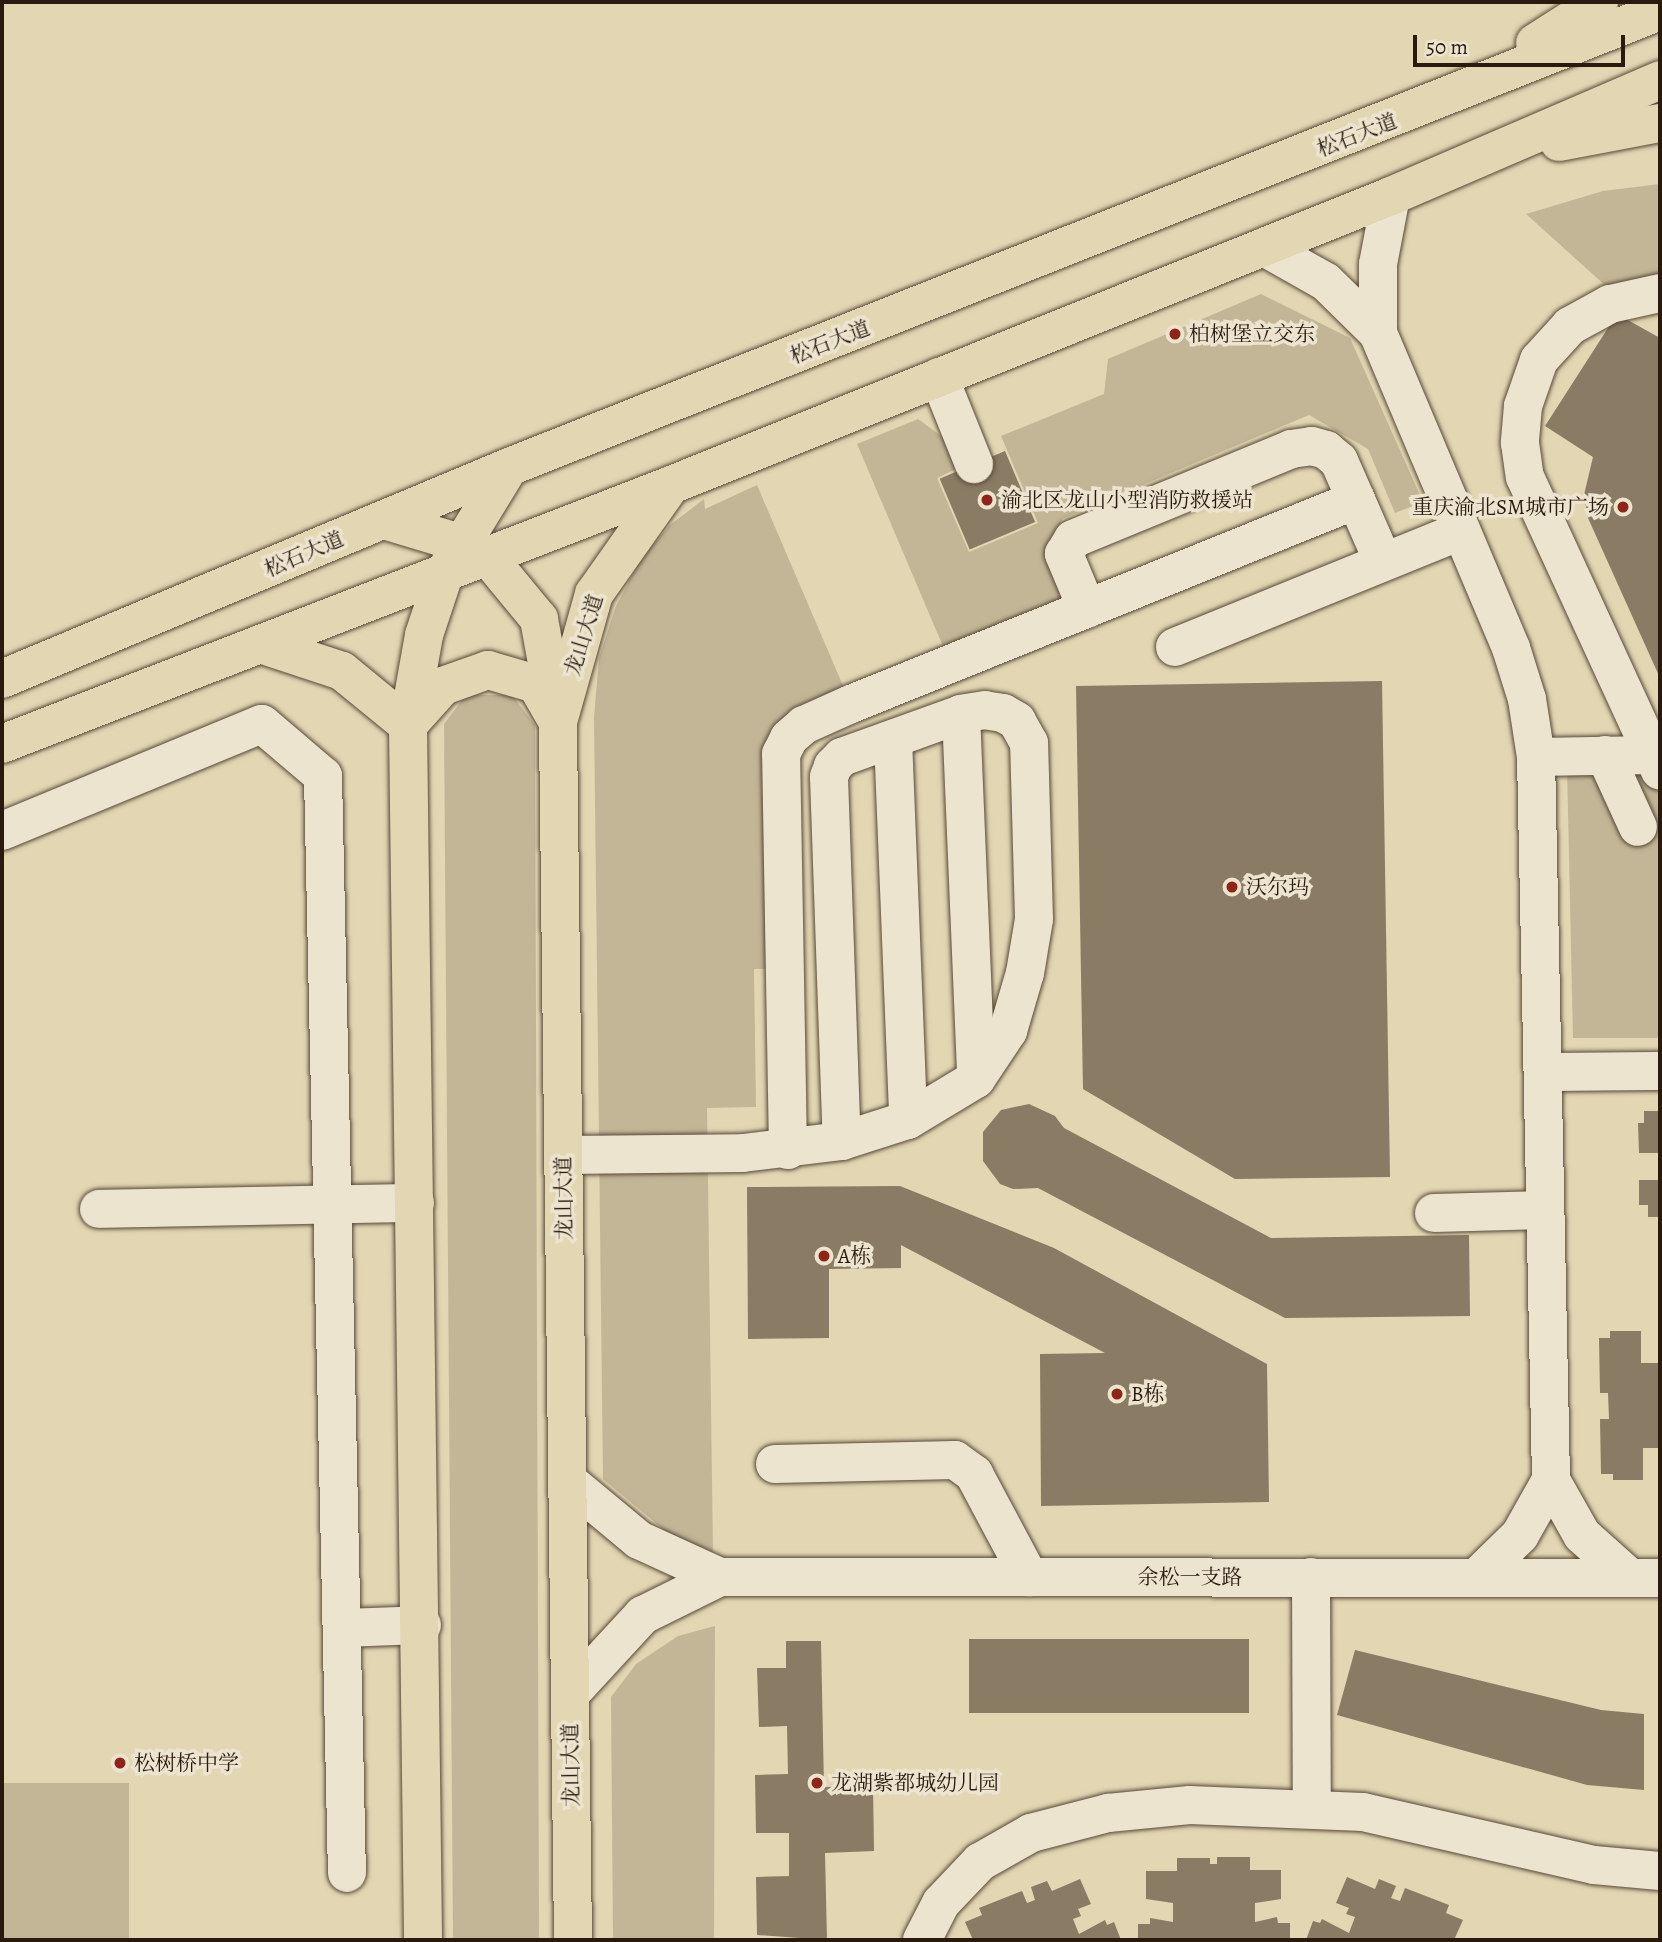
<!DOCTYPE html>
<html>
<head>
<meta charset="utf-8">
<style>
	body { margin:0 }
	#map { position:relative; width:1662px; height:1942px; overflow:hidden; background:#e2d6b3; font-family:Alegreya,"Noto Serif SC",serif }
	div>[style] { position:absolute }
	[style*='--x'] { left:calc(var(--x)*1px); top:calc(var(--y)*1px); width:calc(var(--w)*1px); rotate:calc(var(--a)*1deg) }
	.green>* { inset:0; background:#c3b697; transform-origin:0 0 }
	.building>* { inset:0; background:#897b64; transform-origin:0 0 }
	.roads { filter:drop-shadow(0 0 2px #574837) drop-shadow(0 0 2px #574837) }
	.minor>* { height:38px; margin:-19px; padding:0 19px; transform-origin:19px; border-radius:19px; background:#ece4ce }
	.major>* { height:38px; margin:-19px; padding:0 19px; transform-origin:19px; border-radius:19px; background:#e2d6b3 }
	.highway>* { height:38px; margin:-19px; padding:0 19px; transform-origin:19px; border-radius:19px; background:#e2d6b3 }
	.dots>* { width:19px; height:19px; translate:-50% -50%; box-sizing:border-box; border:4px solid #ece4ce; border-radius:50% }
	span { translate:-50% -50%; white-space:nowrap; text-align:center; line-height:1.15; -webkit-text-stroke:7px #ece4ce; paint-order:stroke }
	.street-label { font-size:21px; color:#29190e }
	.poi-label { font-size:21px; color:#29190e }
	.left { translate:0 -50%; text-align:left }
	.right { translate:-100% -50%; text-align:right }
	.frame { position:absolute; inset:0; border:4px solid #29190e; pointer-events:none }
	.scale { position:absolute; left:1413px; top:35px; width:212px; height:32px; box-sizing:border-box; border:4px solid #29190e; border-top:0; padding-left:9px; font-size:21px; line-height:24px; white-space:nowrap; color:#29190e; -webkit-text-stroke:5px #ece4ce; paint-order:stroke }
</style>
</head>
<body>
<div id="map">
	<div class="green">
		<i style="clip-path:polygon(1660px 184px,1660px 276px,1608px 288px,1526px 214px,1603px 191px)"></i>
		<i style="clip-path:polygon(1261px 294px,1350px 338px,1423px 502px,1395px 513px,1368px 449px,1309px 415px,1062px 519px,1052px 549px,1073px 599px,945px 651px,857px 444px,918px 419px,944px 438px,956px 469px,937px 478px,969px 552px,1038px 523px,1001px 436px,1104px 394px,1108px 359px)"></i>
		<i style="clip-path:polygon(757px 485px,844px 688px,794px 711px,773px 969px,754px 969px,756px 1107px,707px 1108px,713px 1553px,669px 1534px,603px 1479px,594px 717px,599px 658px,616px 606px,641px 559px,670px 525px,704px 499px,705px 509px)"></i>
		<i style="clip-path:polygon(466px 695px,512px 695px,535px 725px,539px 1940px,453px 1940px,444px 724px)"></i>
		<i style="clip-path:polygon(1644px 764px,1660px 796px,1660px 1032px,1657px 1038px,1573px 1038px,1567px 766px)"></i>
		<i style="clip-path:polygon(715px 1626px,714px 1940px,613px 1940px,611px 1697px,636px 1664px,678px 1636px)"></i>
		<i style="left:2px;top:1783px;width:127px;height:157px"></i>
	</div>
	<div class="building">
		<i style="clip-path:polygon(1617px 314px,1660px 338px,1660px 678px,1588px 518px,1584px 495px,1593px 457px,1545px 426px)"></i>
		<i style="left:1005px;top:451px;width:77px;height:71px;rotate:67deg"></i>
		<i style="clip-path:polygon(1382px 681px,1390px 1177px,1235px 1179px,1083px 1089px,1076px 686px)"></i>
		<i style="clip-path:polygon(1029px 1104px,1055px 1116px,1064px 1128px,1271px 1238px,1469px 1235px,1470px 1316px,1285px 1318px,1038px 1188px,1013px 1189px,1000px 1184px,983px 1161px,983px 1132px,1001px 1110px)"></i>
		<i style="clip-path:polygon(1644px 1111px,1660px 1111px,1660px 1153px,1639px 1153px,1638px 1123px,1644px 1123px)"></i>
		<i style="clip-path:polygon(1639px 1180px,1660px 1180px,1660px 1217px,1648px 1217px,1648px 1205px,1639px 1205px)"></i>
		<i style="clip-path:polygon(900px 1186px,1054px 1248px,1267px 1364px,1269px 1502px,1041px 1506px,1040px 1354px,1105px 1353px,901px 1245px,901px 1268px,829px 1269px,829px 1338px,748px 1339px,747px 1187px)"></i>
		<i style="clip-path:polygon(1610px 1331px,1641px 1331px,1641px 1363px,1660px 1363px,1660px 1448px,1643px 1448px,1643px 1480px,1613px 1480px,1613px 1474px,1601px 1474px,1600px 1419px,1609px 1419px,1608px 1393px,1600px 1393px,1599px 1338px,1610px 1338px)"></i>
		<i style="left:1249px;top:1639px;width:74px;height:280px;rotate:90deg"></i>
		<i style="clip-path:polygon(786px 1641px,821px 1641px,824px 1787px,873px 1786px,874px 1851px,825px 1853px,827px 1940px,757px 1935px,756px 1877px,789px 1876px,789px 1833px,756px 1833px,755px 1775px,788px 1774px,787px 1726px,759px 1727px,757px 1668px,786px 1668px)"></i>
		<i style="clip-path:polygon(1355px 1650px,1601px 1710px,1644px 1714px,1644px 1790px,1587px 1785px,1337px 1715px)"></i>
		<i style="clip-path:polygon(1217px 1857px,1250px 1857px,1250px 1870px,1281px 1870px,1281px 1899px,1255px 1903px,1255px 1922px,1277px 1917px,1278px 1923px,1290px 1923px,1290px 1940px,1138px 1940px,1138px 1924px,1150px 1924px,1150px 1918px,1173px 1922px,1173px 1903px,1146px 1899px,1146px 1871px,1177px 1871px,1177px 1858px,1210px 1858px,1210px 1864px,1217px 1864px)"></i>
		<i style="clip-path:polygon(1347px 1877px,1375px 1889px,1379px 1879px,1396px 1886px,1391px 1898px,1400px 1901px,1405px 1888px,1449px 1905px,1446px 1913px,1463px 1920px,1454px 1940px,1306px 1940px,1313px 1921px,1320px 1923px,1322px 1919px,1349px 1933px,1355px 1917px,1346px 1914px,1349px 1908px,1336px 1903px)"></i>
		<i style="clip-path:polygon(1080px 1879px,1091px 1904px,1078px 1909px,1081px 1916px,1073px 1919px,1079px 1934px,1105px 1920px,1107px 1925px,1114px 1922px,1121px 1940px,973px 1940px,965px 1922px,982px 1915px,979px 1908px,1022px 1891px,1027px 1903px,1035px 1900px,1031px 1887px,1047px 1881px,1052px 1891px)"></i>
	</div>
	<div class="roads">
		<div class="minor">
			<i style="--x:1391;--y:196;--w:69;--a:100.8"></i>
			<i style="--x:1378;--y:264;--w:69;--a:90"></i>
			<i style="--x:1378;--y:333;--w:342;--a:67.1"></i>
			<i style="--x:1511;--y:648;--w:53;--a:72.6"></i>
			<i style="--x:1527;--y:699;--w:59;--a:81.2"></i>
			<i style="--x:1536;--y:757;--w:723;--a:88.81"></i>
			<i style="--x:1551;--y:1480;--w:63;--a:60.6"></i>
			<i style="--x:1582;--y:1535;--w:63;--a:41.8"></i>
			<i style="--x:1264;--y:247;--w:71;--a:29.4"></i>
			<i style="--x:1326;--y:282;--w:73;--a:44.4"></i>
			<i style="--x:1660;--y:293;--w:51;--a:167.6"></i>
			<i style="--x:1610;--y:304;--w:46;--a:151.2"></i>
			<i style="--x:1570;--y:326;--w:46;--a:132.4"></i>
			<i style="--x:1539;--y:360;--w:49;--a:109.2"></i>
			<i style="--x:1523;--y:406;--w:37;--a:95"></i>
			<i style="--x:1520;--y:443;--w:34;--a:82"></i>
			<i style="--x:1525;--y:477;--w:323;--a:65.3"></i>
			<i style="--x:939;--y:377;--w:94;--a:68.1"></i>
			<i style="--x:1087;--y:609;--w:60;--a:-112.7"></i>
			<i style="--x:1064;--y:554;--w:17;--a:-59"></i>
			<i style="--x:1073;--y:539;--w:236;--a:-22.4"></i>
			<i style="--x:1291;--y:449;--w:21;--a:-8"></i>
			<i style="--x:1312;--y:446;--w:15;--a:16"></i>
			<i style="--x:1326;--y:450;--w:17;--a:40"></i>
			<i style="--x:1339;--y:461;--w:109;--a:66.3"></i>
			<i style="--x:1175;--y:647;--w:309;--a:-22.1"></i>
			<i style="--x:961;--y:714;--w:365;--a:87.6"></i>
			<i style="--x:893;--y:739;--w:381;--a:87.7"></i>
			<i style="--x:1605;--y:755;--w:79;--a:65.4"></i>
			<i style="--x:1536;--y:757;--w:117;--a:-1"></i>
			<i style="--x:2;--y:831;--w:281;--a:-22.4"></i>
			<i style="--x:262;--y:724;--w:80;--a:40.4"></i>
			<i style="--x:323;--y:776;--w:1097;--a:88.75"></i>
			<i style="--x:1543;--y:1072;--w:117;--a:-0.5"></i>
			<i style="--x:788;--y:1150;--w:396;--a:-91"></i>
			<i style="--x:781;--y:754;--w:18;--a:-63"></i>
			<i style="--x:789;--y:738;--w:20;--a:-41"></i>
			<i style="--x:804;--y:725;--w:51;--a:-24.1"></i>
			<i style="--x:851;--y:704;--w:545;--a:-22"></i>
			<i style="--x:564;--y:1155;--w:179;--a:-0.6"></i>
			<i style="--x:743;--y:1153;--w:100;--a:-6.9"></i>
			<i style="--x:842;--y:1141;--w:69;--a:-17.7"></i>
			<i style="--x:908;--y:1120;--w:79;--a:-31.1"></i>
			<i style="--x:976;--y:1079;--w:58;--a:-56.3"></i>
			<i style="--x:1008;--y:1031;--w:60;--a:-73.7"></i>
			<i style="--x:1025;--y:973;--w:55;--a:-80.5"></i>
			<i style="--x:1034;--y:919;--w:176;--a:-91.6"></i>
			<i style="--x:1029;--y:743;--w:25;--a:-119"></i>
			<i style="--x:1017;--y:721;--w:16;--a:-150"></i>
			<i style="--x:1003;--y:713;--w:18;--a:-171"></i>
			<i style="--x:985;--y:710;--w:24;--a:171"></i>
			<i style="--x:961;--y:714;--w:127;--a:160.1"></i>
			<i style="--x:842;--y:757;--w:13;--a:135"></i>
			<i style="--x:833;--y:766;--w:12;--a:110"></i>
			<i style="--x:829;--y:777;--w:364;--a:88"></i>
			<i style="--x:99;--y:1209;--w:316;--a:-1.1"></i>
			<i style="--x:1434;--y:1213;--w:111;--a:-1.5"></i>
			<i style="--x:775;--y:1464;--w:180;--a:-1.3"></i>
			<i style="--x:955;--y:1460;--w:24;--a:36"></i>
			<i style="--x:974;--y:1474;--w:117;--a:61.9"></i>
			<i style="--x:568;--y:1481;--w:92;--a:39.7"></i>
			<i style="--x:639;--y:1540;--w:89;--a:24.6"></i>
			<i style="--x:720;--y:1577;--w:940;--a:0.06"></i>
			<i style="--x:1311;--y:1577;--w:231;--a:89.8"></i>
			<i style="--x:1477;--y:1577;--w:60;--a:-44.3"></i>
			<i style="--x:1520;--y:1535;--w:63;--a:-60.6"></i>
			<i style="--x:342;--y:1628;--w:80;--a:-2.1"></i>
			<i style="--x:570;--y:1694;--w:108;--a:-47.3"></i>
			<i style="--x:643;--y:1615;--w:86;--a:-26.3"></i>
			<i style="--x:922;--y:1940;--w:42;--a:-62.8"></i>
			<i style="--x:941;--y:1903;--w:57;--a:-46.4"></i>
			<i style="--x:980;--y:1862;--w:59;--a:-29.6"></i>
			<i style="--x:1031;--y:1833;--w:80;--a:-14.6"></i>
			<i style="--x:1108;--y:1813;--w:82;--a:-5.6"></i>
			<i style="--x:1190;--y:1805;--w:173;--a:2.3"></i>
			<i style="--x:1363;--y:1812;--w:237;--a:12.9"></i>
			<i style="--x:1594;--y:1865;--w:66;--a:5.2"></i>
		</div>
		<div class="major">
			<i style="--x:384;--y:520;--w:79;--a:16.8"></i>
			<i style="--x:460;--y:543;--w:30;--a:26"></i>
			<i style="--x:487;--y:556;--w:82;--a:50.5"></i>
			<i style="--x:539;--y:619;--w:96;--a:79.7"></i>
			<i style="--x:260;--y:644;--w:86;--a:18.2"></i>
			<i style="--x:342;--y:671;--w:85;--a:39.3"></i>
			<i style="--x:408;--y:725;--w:1215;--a:89.29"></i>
			<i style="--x:408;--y:725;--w:91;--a:-79.9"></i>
			<i style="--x:424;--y:635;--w:66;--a:-71.6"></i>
			<i style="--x:445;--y:572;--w:123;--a:-58.6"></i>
			<i style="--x:408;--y:725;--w:52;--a:-48.1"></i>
			<i style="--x:443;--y:686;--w:48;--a:-19.6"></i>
			<i style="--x:488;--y:670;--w:50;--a:16.3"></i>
			<i style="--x:536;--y:684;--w:38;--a:60"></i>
			<i style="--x:573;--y:1940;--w:1218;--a:-90.71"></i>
			<i style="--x:558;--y:722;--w:133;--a:-74.3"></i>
			<i style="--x:594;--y:594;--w:133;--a:-54.8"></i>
		</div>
		<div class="highway">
			<i style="--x:1535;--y:43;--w:76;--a:-32.6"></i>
			<i style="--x:1559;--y:142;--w:103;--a:-10.7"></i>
			<i style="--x:2;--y:679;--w:550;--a:-22.69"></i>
			<i style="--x:509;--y:467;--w:1238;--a:-21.61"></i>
			<i style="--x:2;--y:744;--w:717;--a:-21.16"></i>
			<i style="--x:671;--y:485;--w:776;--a:-21.87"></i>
			<i style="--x:1391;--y:196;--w:293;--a:-23.3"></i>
		</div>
	</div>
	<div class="dots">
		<i style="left:1175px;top:334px;background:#8f2418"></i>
		<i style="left:987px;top:500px;background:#8f2418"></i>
		<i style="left:1623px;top:507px;background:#8f2418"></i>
		<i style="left:1232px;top:887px;background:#8f2418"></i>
		<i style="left:824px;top:1256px;background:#8f2418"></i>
		<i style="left:1117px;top:1394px;background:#8f2418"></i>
		<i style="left:120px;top:1763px;background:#8f2418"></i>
		<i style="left:817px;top:1783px;background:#8f2418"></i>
	</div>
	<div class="street-label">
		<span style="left:1357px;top:135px;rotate:-21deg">松石大道</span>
		<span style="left:830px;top:342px;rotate:-21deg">松石大道</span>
		<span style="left:304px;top:554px;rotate:-23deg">松石大道</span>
		<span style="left:584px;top:635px;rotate:-73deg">龙山大道</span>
		<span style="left:564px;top:1198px;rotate:-91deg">龙山大道</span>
		<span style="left:1190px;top:1577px">余松一支路</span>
		<span style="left:571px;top:1765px;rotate:-91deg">龙山大道</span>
	</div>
	<div class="poi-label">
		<span class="left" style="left:1189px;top:334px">柏树堡立交东</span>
		<span class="left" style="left:1001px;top:500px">渝北区龙山小型消防救援站</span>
		<span class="right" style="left:1609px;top:507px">重庆渝北SM城市广场</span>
		<span class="left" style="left:1246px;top:887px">沃尔玛</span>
		<span class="left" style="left:838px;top:1256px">A栋</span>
		<span class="left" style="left:1131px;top:1394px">B栋</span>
		<span class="left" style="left:134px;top:1763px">松树桥中学</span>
		<span class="left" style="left:831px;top:1783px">龙湖紫都城幼儿园</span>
	</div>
	<div class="frame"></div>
	<div class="scale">50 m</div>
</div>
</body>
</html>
